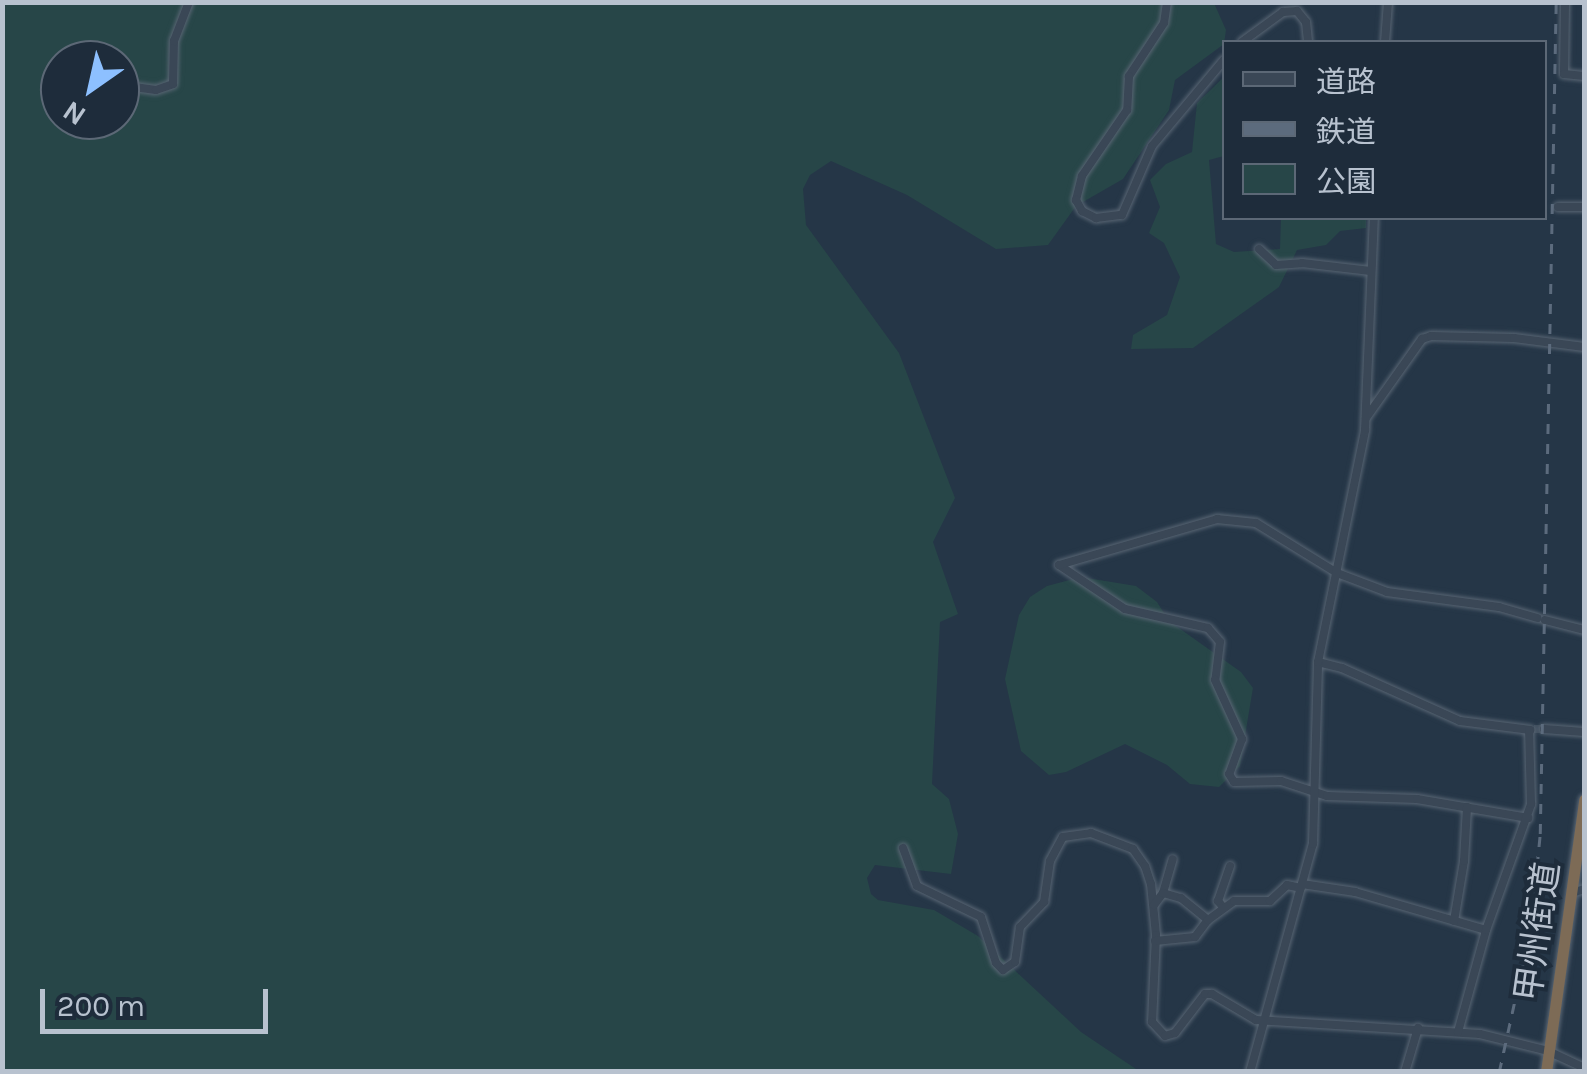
<!DOCTYPE html>
<html>
<head>
<meta charset="utf-8">
<style>
	body { margin:0 }
	#map { position:relative; width:1587px; height:1074px; overflow:hidden; background:#253647; font-family:Karla,"Noto Sans JP",sans-serif }
	div>[style] { position:absolute }
	[style*='--x'] { left:calc(var(--x)*1px); top:calc(var(--y)*1px); width:calc(var(--w)*1px); rotate:calc(var(--a)*1deg) }
	.green>* { inset:0; background:#274648 }
	.minor-tunnel>* { height:8px; margin-top:-4px; transform-origin:0; background:repeating-linear-gradient(90deg,#3b4b5b 0 8px,transparent 0 12px) }
	.roads { filter:drop-shadow(0 0 2px #586573) drop-shadow(0 0 2px #586573) }
	.minor>* { height:8px; margin:-4px; padding:0 4px; transform-origin:4px; border-radius:4px; background:#3a4756 }
	.highway>* { height:11px; margin:-5.5px; padding:0 5.5px; transform-origin:5.5px; border-radius:5.5px; background:#7d6b56 }
	.rail>* { height:2.5px; margin-top:-1.25px; transform-origin:0; background:repeating-linear-gradient(90deg,#5c6b7d 0 10px,transparent 0 20px) }
	span { translate:-50% -50%; white-space:nowrap; text-align:center; line-height:1.15; -webkit-text-stroke:8px #1e2c3b; paint-order:stroke }
	.street-label { font-size:35px; color:#b8c2cf }
	.frame { position:absolute; inset:0; border:5px solid #b8c2cf; pointer-events:none }
	.legend { position:absolute; left:1222px; top:40px; width:325px; height:180px; box-sizing:border-box; background:#1e2c3b; border:2px solid #5c6876; margin:0; padding:12px 18px; list-style:none; font-size:30px; color:#b8c2cf }
	.legend li { display:flex; align-items:center; gap:20px; height:50px }
	.legend b { width:50px; border:2px solid #5c6876 }
	.north { position:absolute; left:40px; top:40px; width:100px; height:100px; box-sizing:border-box; background:#1e2c3b; border:2px solid #5c6876; border-radius:50%; rotate:214deg; font-size:28px; font-weight:700; line-height:40px; text-align:center; color:#b8c2cf }
	.north::after { content:''; display:block; margin:auto; width:35px; height:45px; background:#8dc0ff; clip-path:polygon(50% 0,100% 100%,50% 72%,0 100%) }
	.scale { position:absolute; left:40px; top:989px; width:228px; height:45px; box-sizing:border-box; border:5px solid #b8c2cf; border-top:0; padding-left:12px; font-size:30px; line-height:35px; white-space:nowrap; color:#b8c2cf; -webkit-text-stroke:8px #1e2c3b; paint-order:stroke }
</style>
</head>
<body>
<div id="map">
	<div class="green">
		<i style="clip-path:polygon(evenodd,2px 3px,1214px 3px,1226px 30px,1224px 44px,1175px 80px,1169px 110px,1123px 179px,1076px 206px,1048px 245px,996px 249px,907px 195px,831px 161px,810px 175px,803px 189px,806px 225px,899px 353px,955px 498px,933px 542px,958px 614px,940px 622px,932px 784px,949px 799px,958px 834px,951px 874px,875px 865px,867px 878px,871px 894px,878px 900px,934px 910px,978px 936px,1081px 1032px,1139px 1071px,3px 1071px,2px 3px,60px 60px,120px 60px,120px 120px,60px 120px,60px 60px)"></i>
		<i style="clip-path:polygon(1224px 77px,1224px 156px,1209px 160px,1216px 244px,1234px 252px,1280px 249px,1281px 218px,1366px 218px,1366px 228px,1340px 231px,1326px 245px,1297px 250px,1279px 287px,1193px 348px,1131px 349px,1133px 335px,1167px 315px,1180px 277px,1164px 243px,1149px 233px,1160px 207px,1150px 180px,1166px 164px,1192px 152px,1197px 103px)"></i>
		<i style="clip-path:polygon(1081px 577px,1136px 586px,1157px 602px,1169px 621px,1241px 672px,1253px 688px,1240px 766px,1219px 787px,1190px 784px,1167px 765px,1125px 744px,1066px 772px,1049px 775px,1021px 751px,1005px 679px,1019px 615px,1030px 597px,1047px 586px)"></i>
	</div>
	<div class="minor-tunnel">
		<i style="--x:1534;--y:729;--w:10;--a:0"></i>
	</div>
	<div class="roads">
		<div class="minor">
			<i style="--x:1167;--y:2;--w:21;--a:98"></i>
			<i style="--x:1164;--y:23;--w:64;--a:123.4"></i>
			<i style="--x:1129;--y:76;--w:34;--a:93"></i>
			<i style="--x:1127;--y:110;--w:80;--a:124.3"></i>
			<i style="--x:1082;--y:176;--w:25;--a:104"></i>
			<i style="--x:1076;--y:200;--w:13;--a:61"></i>
			<i style="--x:1082;--y:211;--w:16;--a:27"></i>
			<i style="--x:1096;--y:218;--w:26;--a:-7"></i>
			<i style="--x:1122;--y:215;--w:75;--a:-66.5"></i>
			<i style="--x:1152;--y:146;--w:112;--a:-50.1"></i>
			<i style="--x:1565;--y:2;--w:72;--a:90.8"></i>
			<i style="--x:1564;--y:74;--w:20;--a:6"></i>
			<i style="--x:1242;--y:42;--w:51;--a:-36.2"></i>
			<i style="--x:1283;--y:12;--w:14;--a:-4"></i>
			<i style="--x:1297;--y:11;--w:14;--a:51"></i>
			<i style="--x:1306;--y:22;--w:20;--a:84"></i>
			<i style="--x:1385;--y:42;--w:40;--a:-85.7"></i>
			<i style="--x:120;--y:85;--w:36;--a:8"></i>
			<i style="--x:156;--y:90;--w:18;--a:-19"></i>
			<i style="--x:173;--y:84;--w:43;--a:-88.7"></i>
			<i style="--x:174;--y:41;--w:42;--a:-69"></i>
			<i style="--x:1558;--y:207;--w:26;--a:0"></i>
			<i style="--x:1259;--y:249;--w:23;--a:43"></i>
			<i style="--x:1276;--y:265;--w:26;--a:-4"></i>
			<i style="--x:1302;--y:263;--w:69;--a:6.6"></i>
			<i style="--x:1366;--y:418;--w:97;--a:-54.7"></i>
			<i style="--x:1422;--y:339;--w:9;--a:-18"></i>
			<i style="--x:1431;--y:336;--w:83;--a:1.4"></i>
			<i style="--x:1514;--y:338;--w:71;--a:7.3"></i>
			<i style="--x:1059;--y:565;--w:79;--a:33.7"></i>
			<i style="--x:1125;--y:609;--w:85;--a:12.9"></i>
			<i style="--x:1208;--y:628;--w:18;--a:49"></i>
			<i style="--x:1220;--y:642;--w:38;--a:97"></i>
			<i style="--x:1215;--y:680;--w:65;--a:65.4"></i>
			<i style="--x:1242;--y:739;--w:37;--a:110"></i>
			<i style="--x:1229;--y:774;--w:9;--a:58"></i>
			<i style="--x:1234;--y:782;--w:47;--a:-1.2"></i>
			<i style="--x:1281;--y:781;--w:48;--a:18.1"></i>
			<i style="--x:1327;--y:796;--w:90;--a:1.9"></i>
			<i style="--x:1417;--y:799;--w:113;--a:9.7"></i>
			<i style="--x:1059;--y:565;--w:165;--a:-16.2"></i>
			<i style="--x:1217;--y:519;--w:39;--a:6"></i>
			<i style="--x:1256;--y:523;--w:95;--a:31.7"></i>
			<i style="--x:1337;--y:573;--w:53;--a:20.8"></i>
			<i style="--x:1387;--y:592;--w:113;--a:7.6"></i>
			<i style="--x:1499;--y:607;--w:40;--a:16"></i>
			<i style="--x:1545;--y:620;--w:40;--a:14.4"></i>
			<i style="--x:1318;--y:662;--w:25;--a:14"></i>
			<i style="--x:1342;--y:668;--w:129;--a:24.2"></i>
			<i style="--x:1460;--y:721;--w:71;--a:7.3"></i>
			<i style="--x:1544;--y:729;--w:40;--a:4.3"></i>
			<i style="--x:903;--y:848;--w:40;--a:69.8"></i>
			<i style="--x:917;--y:886;--w:71;--a:25.8"></i>
			<i style="--x:981;--y:917;--w:48;--a:71.9"></i>
			<i style="--x:996;--y:963;--w:10;--a:45"></i>
			<i style="--x:1003;--y:970;--w:14;--a:-34"></i>
			<i style="--x:1015;--y:962;--w:35;--a:-82"></i>
			<i style="--x:1020;--y:927;--w:35;--a:-46"></i>
			<i style="--x:1044;--y:902;--w:41;--a:-81.7"></i>
			<i style="--x:1050;--y:861;--w:27;--a:-62"></i>
			<i style="--x:1063;--y:837;--w:28;--a:-8"></i>
			<i style="--x:1091;--y:833;--w:45;--a:20.9"></i>
			<i style="--x:1133;--y:849;--w:21;--a:55"></i>
			<i style="--x:1145;--y:866;--w:19;--a:72"></i>
			<i style="--x:1151;--y:884;--w:51;--a:84.4"></i>
			<i style="--x:1156;--y:935;--w:87;--a:92.6"></i>
			<i style="--x:1152;--y:1022;--w:19;--a:47"></i>
			<i style="--x:1165;--y:1036;--w:10;--a:-17"></i>
			<i style="--x:1175;--y:1033;--w:49;--a:-52.4"></i>
			<i style="--x:1205;--y:994;--w:7;--a:0"></i>
			<i style="--x:1212;--y:994;--w:51;--a:30.6"></i>
			<i style="--x:1256;--y:1020;--w:224;--a:3.6"></i>
			<i style="--x:1480;--y:1034;--w:70;--a:14"></i>
			<i style="--x:1548;--y:1051;--w:40;--a:25"></i>
			<i style="--x:1302;--y:884;--w:54;--a:8.6"></i>
			<i style="--x:1355;--y:892;--w:136;--a:16.2"></i>
			<i style="--x:1575;--y:892;--w:9;--a:-18"></i>
			<i style="--x:1163;--y:893;--w:35;--a:-74"></i>
			<i style="--x:1154;--y:905;--w:15;--a:-53"></i>
			<i style="--x:1163;--y:893;--w:19;--a:16"></i>
			<i style="--x:1181;--y:898;--w:35;--a:39"></i>
			<i style="--x:1223;--y:907;--w:8;--a:-130"></i>
			<i style="--x:1218;--y:901;--w:37;--a:-71"></i>
			<i style="--x:1454;--y:921;--w:61;--a:-80.5"></i>
			<i style="--x:1464;--y:861;--w:54;--a:-86.8"></i>
			<i style="--x:1155;--y:941;--w:40;--a:-5.7"></i>
			<i style="--x:1195;--y:937;--w:21;--a:-53"></i>
			<i style="--x:1208;--y:920;--w:32;--a:-36"></i>
			<i style="--x:1234;--y:901;--w:36;--a:0"></i>
			<i style="--x:1270;--y:901;--w:23;--a:-43"></i>
			<i style="--x:1287;--y:885;--w:14;--a:12"></i>
			<i style="--x:1458;--y:1032;--w:106;--a:-74.6"></i>
			<i style="--x:1486;--y:930;--w:134;--a:-70.3"></i>
			<i style="--x:1531;--y:804;--w:74;--a:-91.5"></i>
			<i style="--x:1250;--y:1072;--w:237;--a:-74.6"></i>
			<i style="--x:1313;--y:844;--w:182;--a:-88.4"></i>
			<i style="--x:1318;--y:662;--w:237;--a:-78.5"></i>
			<i style="--x:1365;--y:430;--w:212;--a:-87.6"></i>
			<i style="--x:1405;--y:1072;--w:46;--a:-73.5"></i>
		</div>
		<div class="highway">
			<i style="--x:1546;--y:1072;--w:275;--a:-82"></i>
		</div>
	</div>
	<div class="rail">
		<i style="--x:1499;--y:1072;--w:149;--a:-77.6"></i>
		<i style="--x:1531;--y:926;--w:92;--a:-84.4"></i>
		<i style="--x:1540;--y:834;--w:832;--a:-88.9"></i>
	</div>
	<div class="street-label">
		<span style="left:1538px;top:932px;rotate:-82deg">甲州街道</span>
	</div>
	<div class="frame"></div>
	<ul class="legend">
	<li><b style="height:12px;background:#3a4756"></b>道路</li>
	<li><b style="height:12px;background:#5c6b7d"></b>鉄道</li>
	<li><b style="height:28px;background:#274648"></b>公園</li>
	</ul>
	<div class="north">N</div>
	<div class="scale">200 m</div>
</div>
</body>
</html>
